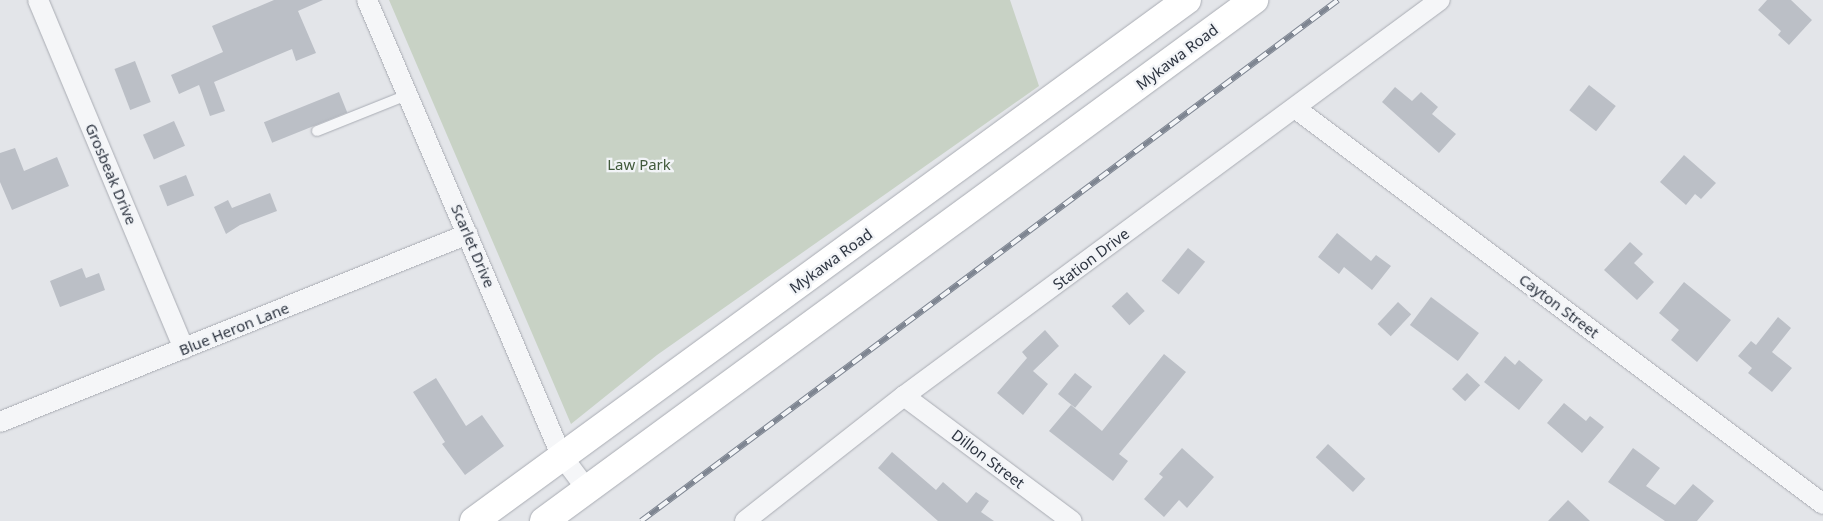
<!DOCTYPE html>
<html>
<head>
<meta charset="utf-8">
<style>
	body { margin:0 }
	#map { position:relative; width:1823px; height:521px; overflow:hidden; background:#e3e5e9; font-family:"Noto Sans",sans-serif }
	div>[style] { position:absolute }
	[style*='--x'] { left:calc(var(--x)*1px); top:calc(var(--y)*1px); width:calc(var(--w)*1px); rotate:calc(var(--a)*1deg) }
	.green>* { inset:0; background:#c8d2c5 }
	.building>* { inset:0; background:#bbbfc6; transform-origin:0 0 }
	.roads { filter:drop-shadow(0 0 1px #a9acb3) drop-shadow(0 0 1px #a9acb3) }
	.lane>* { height:10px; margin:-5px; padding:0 5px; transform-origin:5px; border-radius:5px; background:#f5f6f8 }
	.street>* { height:20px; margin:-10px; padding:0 10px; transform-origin:10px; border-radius:10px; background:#f5f6f8 }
	.secondary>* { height:28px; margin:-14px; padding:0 14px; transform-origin:14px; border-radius:14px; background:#fff }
	.rail>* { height:5.5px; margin-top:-2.75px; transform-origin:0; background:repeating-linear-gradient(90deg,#f2f4f7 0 11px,#7e8591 0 22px); box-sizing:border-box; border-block:1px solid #7e8591 }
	span { translate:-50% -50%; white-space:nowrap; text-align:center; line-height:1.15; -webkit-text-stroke:4.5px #f2f4f7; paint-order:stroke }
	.street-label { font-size:15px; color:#2d3440 }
	.park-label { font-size:15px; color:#425a3c }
</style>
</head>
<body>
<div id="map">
	<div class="green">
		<i style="clip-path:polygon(389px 0,1010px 0,1039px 86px,657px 355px,571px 424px)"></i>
	</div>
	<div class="building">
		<i style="clip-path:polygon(274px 0,323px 0,298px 11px,316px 53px,296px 61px,292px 49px,214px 82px,225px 111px,210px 116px,199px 85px,179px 94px,171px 75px,223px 52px,212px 26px)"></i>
		<i style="clip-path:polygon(1767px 0,1791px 0,1812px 20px,1789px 45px,1778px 35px,1781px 31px,1758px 10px)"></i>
		<i style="left:135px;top:61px;width:44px;height:22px;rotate:69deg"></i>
		<i style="left:1589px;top:85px;width:34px;height:32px;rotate:38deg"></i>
		<i style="clip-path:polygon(1395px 87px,1412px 101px,1421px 92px,1438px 107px,1432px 114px,1456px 134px,1439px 153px,1382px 102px)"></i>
		<i style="left:339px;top:92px;width:22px;height:81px;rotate:68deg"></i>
		<i style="left:174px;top:121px;width:27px;height:34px;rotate:66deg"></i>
		<i style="clip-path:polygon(15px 148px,24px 171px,57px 157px,69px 186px,12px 210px,0 182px,0 153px)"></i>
		<i style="clip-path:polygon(1684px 155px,1716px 183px,1701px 199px,1695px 194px,1686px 205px,1660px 182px)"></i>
		<i style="left:186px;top:175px;width:22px;height:29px;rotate:68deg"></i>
		<i style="clip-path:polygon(270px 193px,277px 211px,240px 225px,226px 234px,214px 207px,228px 200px,232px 208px)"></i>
		<i style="clip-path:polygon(1337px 233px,1371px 261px,1376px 255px,1391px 266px,1372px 290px,1344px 267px,1339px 274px,1318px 257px)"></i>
		<i style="clip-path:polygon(1630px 242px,1643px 254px,1634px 263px,1654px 282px,1637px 300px,1604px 270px)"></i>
		<i style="left:1188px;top:248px;width:22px;height:42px;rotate:39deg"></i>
		<i style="clip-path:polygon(82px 268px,86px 278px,99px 273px,105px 290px,60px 307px,50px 281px)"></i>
		<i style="clip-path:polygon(1684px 282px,1731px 320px,1697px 362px,1671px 340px,1679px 330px,1659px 313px)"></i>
		<i style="left:1127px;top:292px;width:26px;height:21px;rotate:47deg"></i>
		<i style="left:1431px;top:297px;width:60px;height:35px;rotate:37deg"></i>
		<i style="left:1398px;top:302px;width:18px;height:30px;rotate:43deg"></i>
		<i style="clip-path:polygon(1778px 317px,1791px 328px,1772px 352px,1792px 368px,1772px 392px,1748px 373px,1752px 368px,1738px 356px,1751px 341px,1756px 345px)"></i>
		<i style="clip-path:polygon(1045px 330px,1059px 346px,1033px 371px,1048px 384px,1023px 415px,997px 393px,1027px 358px,1022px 352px)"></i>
		<i style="clip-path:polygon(1164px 354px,1186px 372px,1119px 454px,1128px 461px,1113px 481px,1049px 431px,1071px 405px,1102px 431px)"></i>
		<i style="clip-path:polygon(1505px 356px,1515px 365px,1519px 360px,1543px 380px,1519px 410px,1484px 382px)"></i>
		<i style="left:1075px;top:373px;width:22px;height:27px;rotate:39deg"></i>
		<i style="left:1467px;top:373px;width:18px;height:22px;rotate:43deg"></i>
		<i style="clip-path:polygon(436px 378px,466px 426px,482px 415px,504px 446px,465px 475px,442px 444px,445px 442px,413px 392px)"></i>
		<i style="clip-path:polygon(1564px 403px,1586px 421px,1590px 416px,1604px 427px,1582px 453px,1547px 423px)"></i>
		<i style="left:1328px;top:444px;width:51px;height:18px;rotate:43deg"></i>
		<i style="clip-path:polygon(1182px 448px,1214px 477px,1187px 508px,1179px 500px,1164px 517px,1144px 499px,1163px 477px,1159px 474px)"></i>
		<i style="clip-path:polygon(1633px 448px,1660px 468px,1646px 486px,1675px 505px,1693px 484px,1714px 501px,1697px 521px,1665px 521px,1608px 482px)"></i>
		<i style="clip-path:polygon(892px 452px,936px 490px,943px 482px,967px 503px,976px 492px,989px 501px,981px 512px,994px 521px,938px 521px,878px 468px)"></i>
		<i style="clip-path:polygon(1568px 500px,1590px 521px,1548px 521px)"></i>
	</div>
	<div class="roads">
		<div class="lane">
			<i style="--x:317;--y:131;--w:97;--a:-21.8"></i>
		</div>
		<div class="street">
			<i style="--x:38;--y:0;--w:378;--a:67.3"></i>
			<i style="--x:367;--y:0;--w:495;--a:66.9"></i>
			<i style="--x:561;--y:455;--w:41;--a:52.9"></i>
			<i style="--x:1295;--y:108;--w:660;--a:36.87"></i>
			<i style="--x:904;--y:396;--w:209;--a:36.7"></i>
			<i style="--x:0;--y:422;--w:504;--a:-21.89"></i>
			<i style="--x:745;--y:521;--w:202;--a:-38.2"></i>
			<i style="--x:904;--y:396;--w:666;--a:-36.46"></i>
		</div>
		<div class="secondary">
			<i style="--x:474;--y:521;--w:883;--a:-36.16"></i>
			<i style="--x:544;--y:521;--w:881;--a:-36.27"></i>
		</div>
	</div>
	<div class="rail">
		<i style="--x:641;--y:521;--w:870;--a:-36.78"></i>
	</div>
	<div class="street-label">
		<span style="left:1177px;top:57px;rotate:-37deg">Mykawa Road</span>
		<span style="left:111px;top:174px;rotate:67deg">Grosbeak Drive</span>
		<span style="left:473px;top:246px;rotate:67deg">Scarlet Drive</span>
		<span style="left:1091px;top:259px;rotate:-37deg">Station Drive</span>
		<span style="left:831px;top:261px;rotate:-36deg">Mykawa Road</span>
		<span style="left:1559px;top:306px;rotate:37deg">Cayton Street</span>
		<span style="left:234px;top:329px;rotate:-22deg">Blue Heron Lane</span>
		<span style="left:988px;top:459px;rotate:37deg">Dillon Street</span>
	</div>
	<div class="park-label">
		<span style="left:639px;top:165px">Law Park</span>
	</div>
</div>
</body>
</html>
